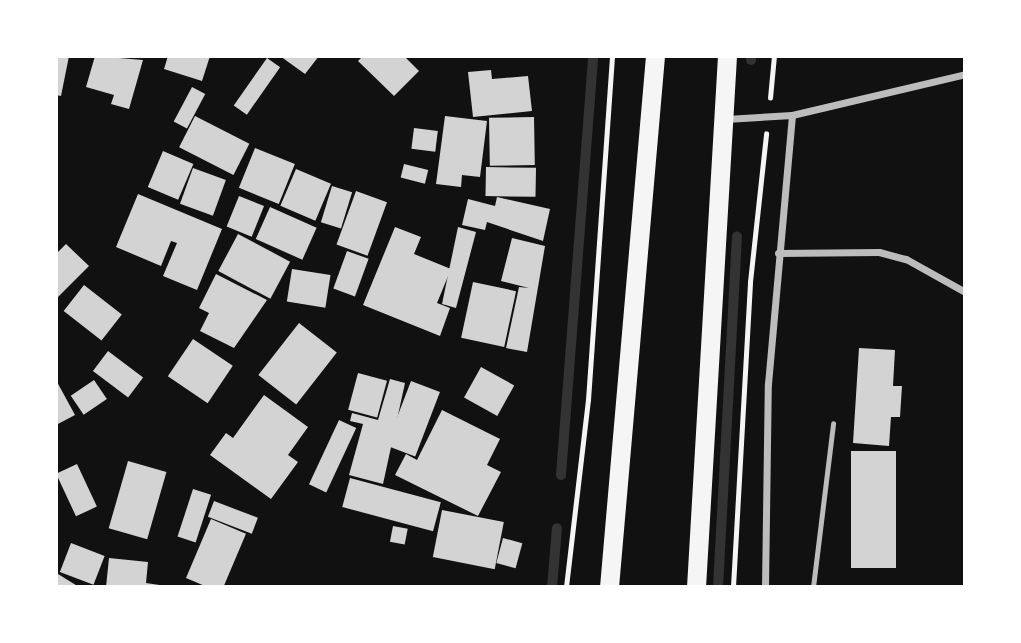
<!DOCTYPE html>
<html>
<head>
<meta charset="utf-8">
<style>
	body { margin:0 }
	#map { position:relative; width:1021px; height:643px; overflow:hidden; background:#111; font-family:"PT Sans",sans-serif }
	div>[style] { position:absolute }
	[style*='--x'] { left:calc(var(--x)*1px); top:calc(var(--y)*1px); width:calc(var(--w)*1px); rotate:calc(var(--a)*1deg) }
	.stream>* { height:10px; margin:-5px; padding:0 5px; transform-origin:5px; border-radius:5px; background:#333 }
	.building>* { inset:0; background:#d3d3d3; transform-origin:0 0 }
	.path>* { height:4.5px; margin:-2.25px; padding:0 2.25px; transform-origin:2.25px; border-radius:2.25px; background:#f5f5f5 }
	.service>* { height:5px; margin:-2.5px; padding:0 2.5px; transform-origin:2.5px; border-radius:2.5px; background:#bcbcbc }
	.minor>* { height:7px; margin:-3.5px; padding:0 3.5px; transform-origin:3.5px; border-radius:3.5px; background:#bcbcbc }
	.trunk>* { height:19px; margin:-9.5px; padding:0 9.5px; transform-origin:9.5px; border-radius:9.5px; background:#f5f5f5 }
	span { translate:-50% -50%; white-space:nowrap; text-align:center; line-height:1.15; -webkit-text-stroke:5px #fff; paint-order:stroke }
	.frame { position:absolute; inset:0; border:58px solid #fff; pointer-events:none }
</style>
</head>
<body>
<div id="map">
	<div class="stream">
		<i style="--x:751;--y:60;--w:4;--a:-90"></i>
		<i style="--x:561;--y:475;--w:420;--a:-85.6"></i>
		<i style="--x:552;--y:587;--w:59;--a:-85.2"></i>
		<i style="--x:718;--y:587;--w:351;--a:-86.9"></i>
	</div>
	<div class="building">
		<i style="clip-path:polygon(56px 56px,69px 56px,61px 96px,56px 95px)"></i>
		<i style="clip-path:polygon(95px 56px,143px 60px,129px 109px,111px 104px,114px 95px,86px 87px)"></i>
		<i style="clip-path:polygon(168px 56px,210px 56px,202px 81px,164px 69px)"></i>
		<i style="clip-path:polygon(280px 56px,319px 56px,305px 74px)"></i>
		<i style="clip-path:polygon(363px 56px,404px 56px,419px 71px,394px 96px,358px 61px)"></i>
		<i style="left:267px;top:58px;width:16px;height:58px;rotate:35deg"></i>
		<i style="clip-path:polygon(491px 70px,492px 79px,528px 76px,532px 111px,473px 117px,468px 72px)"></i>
		<i style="left:192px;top:87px;width:15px;height:39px;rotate:28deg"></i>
		<i style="left:195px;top:116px;width:61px;height:35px;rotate:27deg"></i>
		<i style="clip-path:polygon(445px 116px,487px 121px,480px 177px,462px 175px,461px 187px,436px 184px)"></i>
		<i style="left:534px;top:117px;width:48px;height:45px;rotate:89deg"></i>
		<i style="left:414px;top:128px;width:24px;height:21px;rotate:7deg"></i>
		<i style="left:255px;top:148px;width:43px;height:43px;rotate:22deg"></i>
		<i style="left:163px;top:151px;width:33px;height:39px;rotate:23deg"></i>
		<i style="left:404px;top:164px;width:25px;height:14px;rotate:14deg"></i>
		<i style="left:486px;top:167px;width:50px;height:29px;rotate:1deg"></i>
		<i style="left:193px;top:168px;width:35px;height:38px;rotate:20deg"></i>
		<i style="left:296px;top:169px;width:38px;height:40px;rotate:23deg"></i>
		<i style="left:332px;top:186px;width:21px;height:38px;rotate:17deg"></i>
		<i style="left:356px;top:191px;width:33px;height:57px;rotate:20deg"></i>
		<i style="clip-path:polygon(138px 194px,222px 229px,197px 290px,163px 276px,177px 243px,171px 241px,161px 266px,116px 247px)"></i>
		<i style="left:239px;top:196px;width:27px;height:33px;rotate:22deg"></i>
		<i style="clip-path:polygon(497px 197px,550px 209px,543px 241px,487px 222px,485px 230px,462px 225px,468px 199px,495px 206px)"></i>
		<i style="left:270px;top:207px;width:51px;height:35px;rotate:24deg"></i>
		<i style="clip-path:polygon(395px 227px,421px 237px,414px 254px,451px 269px,437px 303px,450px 308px,440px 336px,363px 305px)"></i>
		<i style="clip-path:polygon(458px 227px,476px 232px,456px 308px,442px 304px)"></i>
		<i style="left:238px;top:234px;width:59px;height:42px;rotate:28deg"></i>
		<i style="clip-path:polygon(512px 238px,545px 246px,527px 352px,506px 348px,519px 287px,529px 288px,501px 281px)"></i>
		<i style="clip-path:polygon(66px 244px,89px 266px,56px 299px,56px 254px)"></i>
		<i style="left:347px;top:251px;width:23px;height:40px;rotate:20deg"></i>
		<i style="left:292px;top:269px;width:39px;height:33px;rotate:9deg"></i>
		<i style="clip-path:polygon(216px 274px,267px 300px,234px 348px,200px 331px,209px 313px,199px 308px)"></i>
		<i style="left:473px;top:282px;width:44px;height:57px;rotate:12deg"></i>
		<i style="left:84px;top:285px;width:48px;height:33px;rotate:38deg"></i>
		<i style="left:299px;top:323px;width:48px;height:66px;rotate:38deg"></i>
		<i style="left:193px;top:339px;width:48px;height:45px;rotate:34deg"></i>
		<i style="clip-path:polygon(859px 348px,895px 350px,893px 386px,902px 386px,900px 417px,891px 417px,889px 446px,853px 443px)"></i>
		<i style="left:108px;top:351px;width:44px;height:25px;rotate:37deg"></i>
		<i style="left:481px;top:367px;width:38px;height:35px;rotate:29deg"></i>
		<i style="left:358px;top:373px;width:30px;height:38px;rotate:15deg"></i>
		<i style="clip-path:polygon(390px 379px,405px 383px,383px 484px,349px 475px,363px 424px,350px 421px,352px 413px,378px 420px)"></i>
		<i style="clip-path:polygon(56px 380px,75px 415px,56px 425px)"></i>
		<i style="left:94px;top:380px;width:23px;height:28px;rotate:56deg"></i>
		<i style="left:411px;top:381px;width:31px;height:69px;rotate:21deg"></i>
		<i style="clip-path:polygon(264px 395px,308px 427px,288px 455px,298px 462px,271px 499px,210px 455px,226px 433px,233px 438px)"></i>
		<i style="clip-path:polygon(442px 410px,500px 439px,487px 465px,501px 472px,478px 516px,395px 475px,406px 454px,417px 460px)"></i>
		<i style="left:339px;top:420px;width:19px;height:71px;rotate:25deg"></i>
		<i style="left:851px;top:451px;width:45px;height:117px"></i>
		<i style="left:128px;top:461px;width:40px;height:70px;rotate:16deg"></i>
		<i style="left:77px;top:464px;width:47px;height:23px;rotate:65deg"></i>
		<i style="left:350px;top:478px;width:94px;height:30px;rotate:15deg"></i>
		<i style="left:193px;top:489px;width:19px;height:50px;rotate:18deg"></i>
		<i style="left:214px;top:501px;width:47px;height:17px;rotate:21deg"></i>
		<i style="left:442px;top:510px;width:63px;height:48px;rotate:11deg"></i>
		<i style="left:211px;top:519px;width:38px;height:64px;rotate:23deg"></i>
		<i style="left:393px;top:526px;width:15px;height:16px;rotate:11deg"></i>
		<i style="left:503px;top:538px;width:20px;height:26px;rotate:15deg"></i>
		<i style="left:71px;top:543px;width:36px;height:31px;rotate:21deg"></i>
		<i style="clip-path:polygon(109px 558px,148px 562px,146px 583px,173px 587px,106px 587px)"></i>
		<i style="clip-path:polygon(58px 574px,79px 587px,56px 587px)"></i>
	</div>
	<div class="path">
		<i style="--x:770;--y:98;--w:42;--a:-84.6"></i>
		<i style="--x:566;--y:587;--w:188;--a:-83.3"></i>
		<i style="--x:588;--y:400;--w:345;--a:-86"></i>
		<i style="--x:733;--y:587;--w:305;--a:-86.8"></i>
		<i style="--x:750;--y:282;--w:149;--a:-83.8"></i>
	</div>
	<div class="service">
		<i style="--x:813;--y:587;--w:165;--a:-83"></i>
	</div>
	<div class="minor">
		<i style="--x:726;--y:119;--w:66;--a:-3.5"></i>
		<i style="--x:792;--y:115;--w:178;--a:-13.3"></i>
		<i style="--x:778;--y:253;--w:101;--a:-0.6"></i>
		<i style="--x:879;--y:252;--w:28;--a:15"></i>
		<i style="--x:906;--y:259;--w:68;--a:29.2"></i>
		<i style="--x:765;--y:587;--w:203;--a:-89.2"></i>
		<i style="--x:768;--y:384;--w:270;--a:-84.9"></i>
	</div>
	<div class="trunk">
		<i style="--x:609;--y:587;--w:533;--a:-85.05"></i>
		<i style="--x:696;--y:587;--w:532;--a:-86.66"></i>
	</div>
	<div class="frame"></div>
</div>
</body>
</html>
